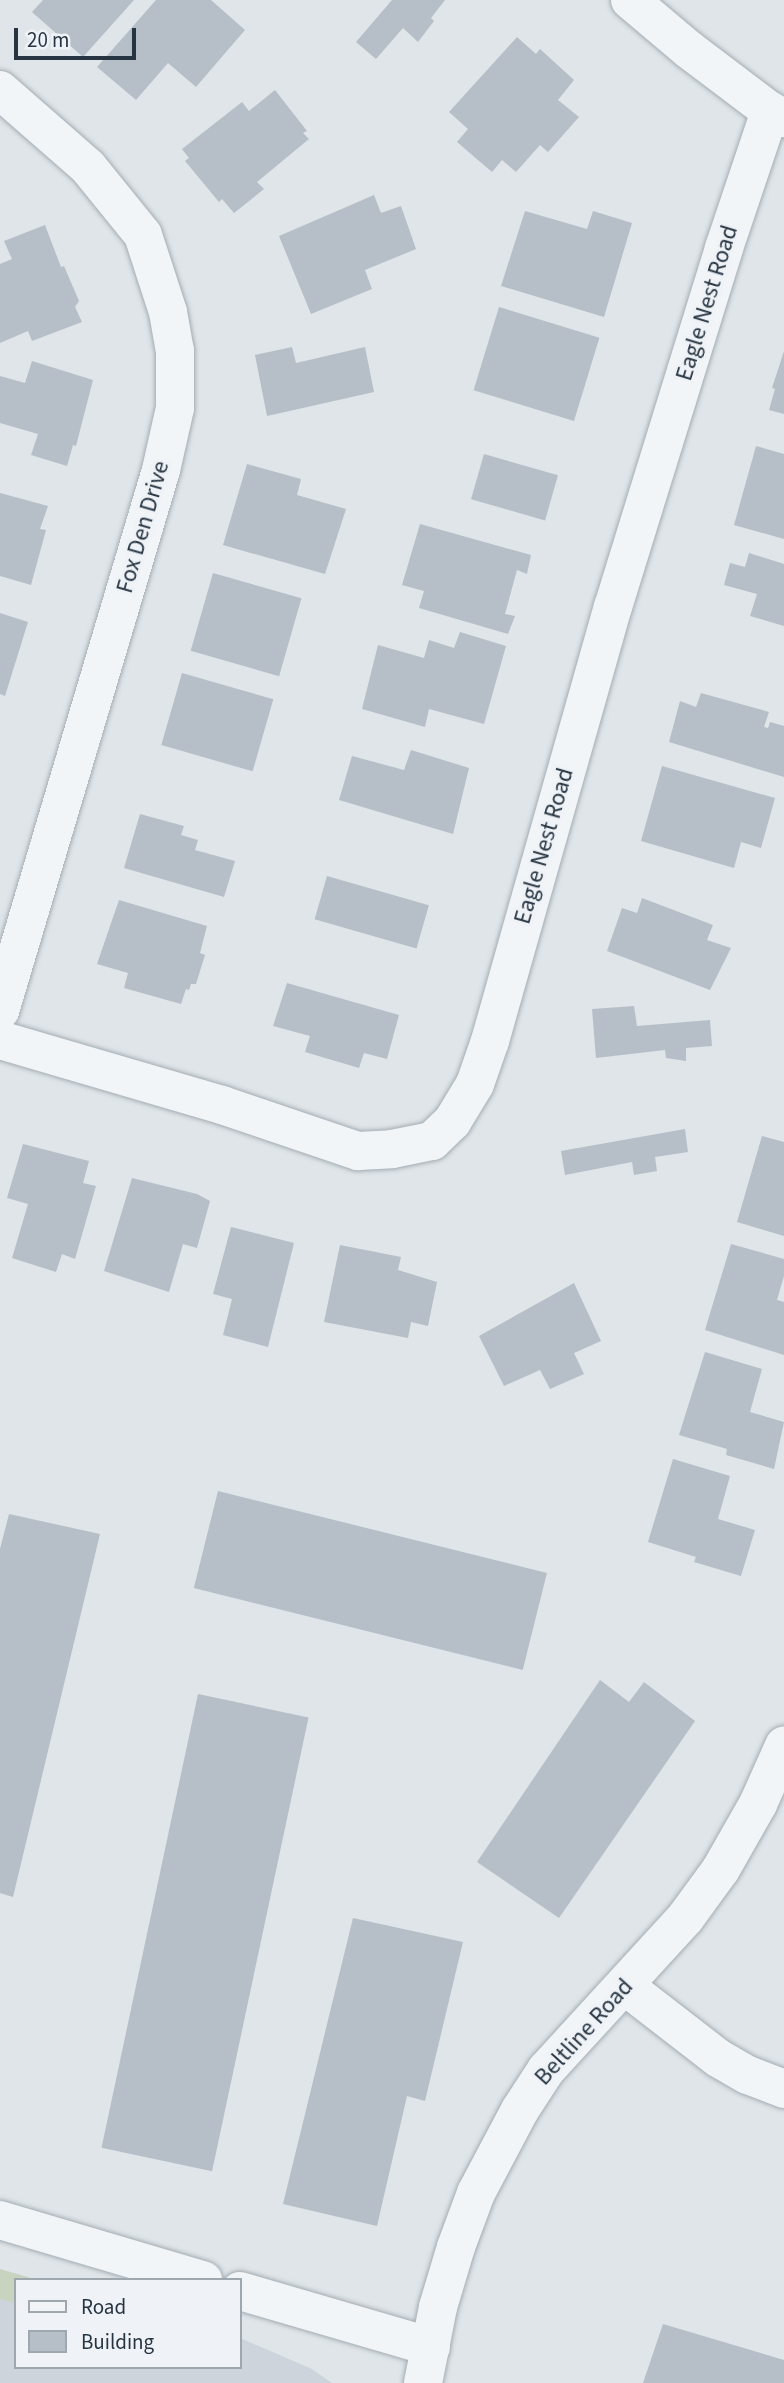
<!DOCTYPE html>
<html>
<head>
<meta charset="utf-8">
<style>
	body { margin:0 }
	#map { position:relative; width:784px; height:2383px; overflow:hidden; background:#dfe5e9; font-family:"Source Sans 3",sans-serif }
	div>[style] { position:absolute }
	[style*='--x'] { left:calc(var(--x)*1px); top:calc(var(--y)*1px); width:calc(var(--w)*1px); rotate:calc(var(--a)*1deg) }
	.built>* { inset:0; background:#cdd4dc }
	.green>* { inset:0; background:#c8d4bf }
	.building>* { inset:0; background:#b6bfc7; transform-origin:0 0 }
	.roads { filter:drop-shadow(0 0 2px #a4adb4) drop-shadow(0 0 2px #a4adb4) }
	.minor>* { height:38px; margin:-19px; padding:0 19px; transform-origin:19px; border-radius:19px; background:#f2f5f7 }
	span { translate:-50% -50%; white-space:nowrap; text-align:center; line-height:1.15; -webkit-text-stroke:7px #eff3f7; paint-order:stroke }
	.street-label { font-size:24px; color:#273542 }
	.legend { position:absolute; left:14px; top:2278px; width:228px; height:91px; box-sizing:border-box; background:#eff3f7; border:2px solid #9fa7af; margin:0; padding:9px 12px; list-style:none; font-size:21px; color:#273542 }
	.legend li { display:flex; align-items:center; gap:14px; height:35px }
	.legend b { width:35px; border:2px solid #9fa7af }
	.scale { position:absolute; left:14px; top:28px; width:122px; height:32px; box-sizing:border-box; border:4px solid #273542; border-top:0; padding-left:9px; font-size:21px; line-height:24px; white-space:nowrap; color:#273542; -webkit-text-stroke:5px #eff3f7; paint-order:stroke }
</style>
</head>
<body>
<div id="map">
	<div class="built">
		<i style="clip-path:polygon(0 2269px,16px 2280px,16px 2367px,240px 2367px,240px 2338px,312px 2369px,332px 2383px,0 2383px)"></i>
	</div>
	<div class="green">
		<i style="clip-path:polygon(0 2269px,38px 2280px,16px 2280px,16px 2303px,0 2299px)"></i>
	</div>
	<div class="building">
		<i style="clip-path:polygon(43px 0,134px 0,83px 57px,32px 12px)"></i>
		<i style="clip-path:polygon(156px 0,211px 0,245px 30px,196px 87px,168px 63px,136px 100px,97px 67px)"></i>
		<i style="clip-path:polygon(392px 0,445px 0,431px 18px,434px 21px,418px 42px,403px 28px,376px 59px,356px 42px)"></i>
		<i style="clip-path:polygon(517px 37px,536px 54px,540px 49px,574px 80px,558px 100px,579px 117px,548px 152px,540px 145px,516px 172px,502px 160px,492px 172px,457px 142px,468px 129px,449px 112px)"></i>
		<i style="clip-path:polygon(275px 90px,307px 131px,303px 133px,309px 139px,257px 182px,264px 189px,234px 213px,222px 199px,219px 202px,185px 161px,189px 158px,182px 149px,242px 102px,249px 111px)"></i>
		<i style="clip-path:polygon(374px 195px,381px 213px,401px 206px,416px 249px,365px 270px,372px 289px,311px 314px,279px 236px)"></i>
		<i style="clip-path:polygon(525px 211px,587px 229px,593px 211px,632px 223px,604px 317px,501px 286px)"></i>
		<i style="clip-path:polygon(45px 225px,61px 267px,64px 266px,79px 301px,75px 307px,82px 322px,32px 341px,28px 331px,0 343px,0 264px,12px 259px,4px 241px)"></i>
		<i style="left:499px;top:307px;width:105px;height:87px;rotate:17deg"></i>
		<i style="clip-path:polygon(292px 347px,296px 363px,365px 347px,374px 392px,267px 416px,255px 355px)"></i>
		<i style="clip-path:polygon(784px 351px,784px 414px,769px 410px,775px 389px,772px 388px)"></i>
		<i style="clip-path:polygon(32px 361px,93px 380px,76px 446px,73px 445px,67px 466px,31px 455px,38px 434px,0 423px,0 376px,25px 383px)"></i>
		<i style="clip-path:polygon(756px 446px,784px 454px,784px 539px,734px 525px)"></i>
		<i style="left:484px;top:454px;width:77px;height:47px;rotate:16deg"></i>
		<i style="clip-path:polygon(247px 464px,301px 479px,297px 495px,346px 509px,325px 574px,223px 545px)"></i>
		<i style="clip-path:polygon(0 493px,48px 506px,40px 529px,46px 530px,31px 585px,0 576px)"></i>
		<i style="clip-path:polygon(420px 524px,531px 555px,527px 574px,517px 570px,505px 614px,515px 616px,508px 634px,419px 608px,424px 591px,402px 585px)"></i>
		<i style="clip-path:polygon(749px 553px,784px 564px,784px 626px,750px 616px,757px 594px,724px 585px,730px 563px,745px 567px)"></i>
		<i style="left:213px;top:573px;width:92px;height:81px;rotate:16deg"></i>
		<i style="clip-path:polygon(0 613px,28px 622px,5px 696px,0 694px)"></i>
		<i style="clip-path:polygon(460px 632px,506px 646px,484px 724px,429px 709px,425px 727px,362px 709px,378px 645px,424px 658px,429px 640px,454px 648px)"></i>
		<i style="left:182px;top:673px;width:95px;height:75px;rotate:16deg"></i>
		<i style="clip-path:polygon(701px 693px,769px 712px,764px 727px,768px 728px,770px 722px,784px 726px,784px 777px,669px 742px,680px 701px,696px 707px)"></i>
		<i style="clip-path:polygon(411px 750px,469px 768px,453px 834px,339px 800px,352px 756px,404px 770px)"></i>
		<i style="clip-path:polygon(662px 766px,775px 798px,761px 848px,741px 842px,734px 868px,641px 841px)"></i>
		<i style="clip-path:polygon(140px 814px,184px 826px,181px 835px,198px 840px,195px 850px,235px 861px,224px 897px,124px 868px)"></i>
		<i style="left:327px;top:876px;width:106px;height:45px;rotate:16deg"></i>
		<i style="clip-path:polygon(642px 898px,713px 925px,707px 940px,731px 948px,710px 990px,607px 951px,622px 908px,637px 913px)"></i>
		<i style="clip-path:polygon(119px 900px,207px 926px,200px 953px,205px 955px,196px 984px,191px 984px,189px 990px,186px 989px,181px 1004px,124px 988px,128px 973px,97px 964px)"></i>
		<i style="clip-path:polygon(287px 983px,399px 1015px,387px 1059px,364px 1053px,359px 1068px,305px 1052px,310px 1036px,273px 1026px)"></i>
		<i style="clip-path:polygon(634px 1006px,637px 1026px,710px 1020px,712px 1046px,686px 1048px,686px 1061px,666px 1058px,665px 1050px,596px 1058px,592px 1009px)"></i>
		<i style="clip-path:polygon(685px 1129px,688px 1152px,655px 1157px,657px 1171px,634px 1175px,632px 1162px,565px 1175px,561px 1151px)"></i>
		<i style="clip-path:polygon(762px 1136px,784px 1142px,784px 1236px,737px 1222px)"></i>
		<i style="clip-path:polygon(23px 1144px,89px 1161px,83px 1183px,96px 1186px,75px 1259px,62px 1254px,56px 1272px,12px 1258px,28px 1204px,7px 1198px)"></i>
		<i style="clip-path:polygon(132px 1178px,197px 1194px,210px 1201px,197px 1248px,183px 1244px,169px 1292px,104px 1271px)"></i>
		<i style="clip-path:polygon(231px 1227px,294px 1243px,268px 1347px,223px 1335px,232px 1299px,213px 1294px)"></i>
		<i style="clip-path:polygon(731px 1244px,784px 1259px,784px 1276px,777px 1300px,784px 1302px,784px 1355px,705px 1330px)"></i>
		<i style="clip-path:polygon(340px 1245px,401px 1257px,398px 1270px,437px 1282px,428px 1326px,411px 1322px,408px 1338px,324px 1322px)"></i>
		<i style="clip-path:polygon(574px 1283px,601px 1341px,574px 1353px,584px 1374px,550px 1389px,540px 1370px,504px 1386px,479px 1336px)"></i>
		<i style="clip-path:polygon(705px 1352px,762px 1369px,750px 1412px,784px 1422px,774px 1469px,726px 1455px,727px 1449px,679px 1435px)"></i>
		<i style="clip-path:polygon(673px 1459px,730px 1476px,718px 1519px,755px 1530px,741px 1576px,694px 1562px,696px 1557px,648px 1542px)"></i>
		<i style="left:218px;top:1491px;width:339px;height:100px;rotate:14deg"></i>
		<i style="clip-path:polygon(9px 1514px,100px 1534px,13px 1897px,0 1893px,0 1549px)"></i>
		<i style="clip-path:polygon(600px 1680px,629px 1702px,644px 1682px,695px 1721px,559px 1918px,477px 1862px)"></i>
		<i style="left:198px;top:1694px;width:113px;height:464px;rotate:12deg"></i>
		<i style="clip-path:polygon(353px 1918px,463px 1942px,425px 2101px,407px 2096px,377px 2226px,283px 2204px)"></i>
		<i style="clip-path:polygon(663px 2324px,784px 2360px,784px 2383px,643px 2383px)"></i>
	</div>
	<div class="roads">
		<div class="minor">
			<i style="--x:630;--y:0;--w:76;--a:40.2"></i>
			<i style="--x:688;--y:49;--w:103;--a:37.1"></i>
			<i style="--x:770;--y:111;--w:16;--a:27"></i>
			<i style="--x:0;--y:90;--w:117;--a:41.2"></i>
			<i style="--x:88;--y:167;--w:87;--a:51"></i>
			<i style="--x:143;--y:235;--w:81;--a:72"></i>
			<i style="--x:168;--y:312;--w:39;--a:80"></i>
			<i style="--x:175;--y:350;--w:58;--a:90"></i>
			<i style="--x:175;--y:408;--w:64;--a:102.7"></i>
			<i style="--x:161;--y:470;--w:564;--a:106.57"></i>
			<i style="--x:0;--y:1040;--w:231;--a:16.3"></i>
			<i style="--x:222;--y:1105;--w:144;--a:18.7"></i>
			<i style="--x:358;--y:1151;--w:34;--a:-3"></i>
			<i style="--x:392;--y:1149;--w:41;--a:-11.3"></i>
			<i style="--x:432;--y:1141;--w:28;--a:-44"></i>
			<i style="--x:452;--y:1122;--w:44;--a:-58.8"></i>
			<i style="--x:475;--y:1084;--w:46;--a:-70.8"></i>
			<i style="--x:490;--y:1041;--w:451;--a:-74.2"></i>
			<i style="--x:613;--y:607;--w:376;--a:-72.8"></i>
			<i style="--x:724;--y:248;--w:145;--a:-71.4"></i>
			<i style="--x:625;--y:1986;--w:118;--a:37.7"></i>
			<i style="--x:718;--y:2058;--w:34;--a:30"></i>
			<i style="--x:748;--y:2075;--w:39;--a:21"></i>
			<i style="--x:0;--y:2220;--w:212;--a:16.5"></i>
			<i style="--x:240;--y:2291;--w:199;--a:16.3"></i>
			<i style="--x:423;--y:2383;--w:77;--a:-78.8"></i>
			<i style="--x:438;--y:2307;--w:63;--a:-73.3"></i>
			<i style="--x:456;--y:2247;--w:58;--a:-69.7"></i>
			<i style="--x:476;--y:2193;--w:94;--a:-62.1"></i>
			<i style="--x:520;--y:2110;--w:48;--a:-57"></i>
			<i style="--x:546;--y:2070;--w:207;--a:-47.5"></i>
			<i style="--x:686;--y:1917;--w:59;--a:-53.9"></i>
			<i style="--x:721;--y:1869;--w:75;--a:-60.4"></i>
			<i style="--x:758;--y:1804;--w:64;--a:-65.9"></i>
		</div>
	</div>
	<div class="street-label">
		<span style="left:707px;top:303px;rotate:-73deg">Eagle Nest Road</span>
		<span style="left:143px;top:527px;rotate:-74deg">Fox Den Drive</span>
		<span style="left:544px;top:846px;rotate:-74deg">Eagle Nest Road</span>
		<span style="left:584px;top:2032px;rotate:-48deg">Beltline Road</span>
	</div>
	<ul class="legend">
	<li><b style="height:9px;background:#f2f5f7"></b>Road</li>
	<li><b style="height:19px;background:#b6bfc7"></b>Building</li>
	</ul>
	<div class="scale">20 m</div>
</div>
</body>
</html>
